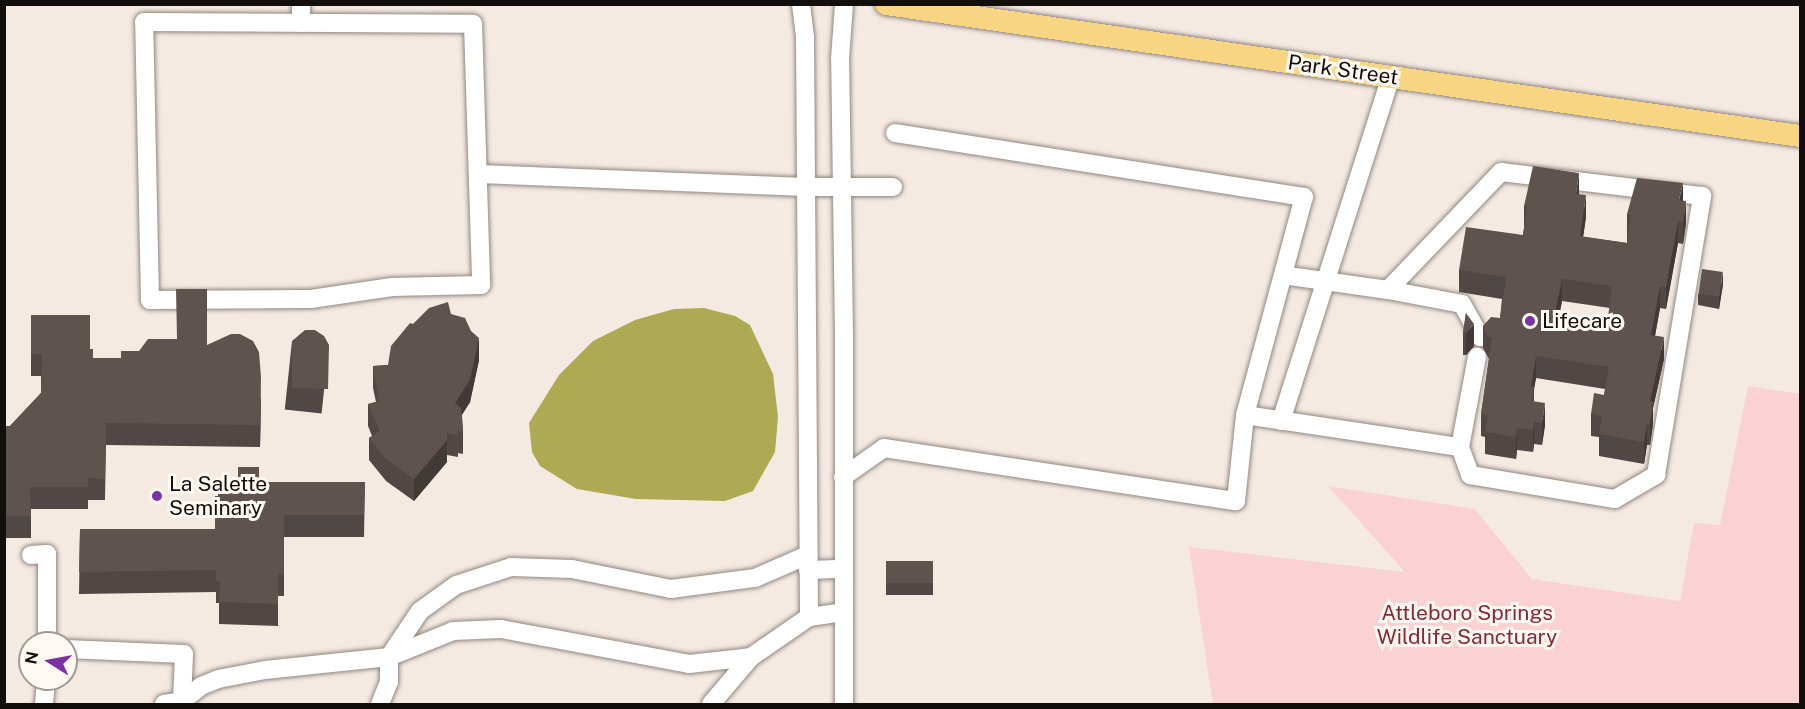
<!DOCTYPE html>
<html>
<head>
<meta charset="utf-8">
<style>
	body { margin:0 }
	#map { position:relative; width:1805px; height:709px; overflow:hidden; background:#f4eae2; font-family:"Public Sans",sans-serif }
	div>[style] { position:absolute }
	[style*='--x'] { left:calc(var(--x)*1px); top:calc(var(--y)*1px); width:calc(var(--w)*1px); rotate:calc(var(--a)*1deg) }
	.green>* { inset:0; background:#fbd2d3 }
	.water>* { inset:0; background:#aea953 }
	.roads { filter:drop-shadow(0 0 2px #918780) drop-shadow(0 0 2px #918780) }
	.minor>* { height:18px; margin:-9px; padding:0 9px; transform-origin:9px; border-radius:9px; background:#fff }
	.major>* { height:22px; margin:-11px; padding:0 11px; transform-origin:11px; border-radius:11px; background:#f8d582 }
	.wall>* { inset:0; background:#514744; transform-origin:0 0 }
	.shaded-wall>* { inset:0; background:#423a37 }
	.building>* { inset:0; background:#5e534f; transform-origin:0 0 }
	.dots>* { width:16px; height:16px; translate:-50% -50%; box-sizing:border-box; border:3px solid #fff8f3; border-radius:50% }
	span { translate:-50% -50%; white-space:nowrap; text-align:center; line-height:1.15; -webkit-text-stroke:6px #fff8f3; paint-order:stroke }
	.street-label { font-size:21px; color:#120e0c }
	.poi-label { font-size:21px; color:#120e0c }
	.left { translate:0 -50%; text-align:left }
	.park-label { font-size:21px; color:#8d2535 }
	.frame { position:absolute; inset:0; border:6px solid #120e0c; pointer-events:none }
	.north { position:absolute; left:18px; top:631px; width:60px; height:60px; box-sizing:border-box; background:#fff8f3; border:2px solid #a09a97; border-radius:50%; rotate:281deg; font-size:16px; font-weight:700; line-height:24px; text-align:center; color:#120e0c }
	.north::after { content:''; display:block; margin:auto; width:21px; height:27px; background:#7a31a3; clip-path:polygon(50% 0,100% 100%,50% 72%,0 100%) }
</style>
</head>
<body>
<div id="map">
	<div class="green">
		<i style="clip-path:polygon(1748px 386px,1800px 394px,1800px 704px,1213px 704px,1189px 547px,1405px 572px,1328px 486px,1475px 509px,1532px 579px,1680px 601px,1694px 523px,1720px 525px)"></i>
	</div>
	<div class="water">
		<i style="clip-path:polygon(704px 308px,735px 316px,750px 325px,773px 374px,778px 417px,775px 452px,753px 491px,725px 501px,636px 499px,577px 489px,540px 466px,532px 452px,529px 423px,559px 375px,593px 341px,635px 320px,674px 309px)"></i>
	</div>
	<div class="roads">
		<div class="minor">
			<i style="--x:801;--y:4;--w:33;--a:83"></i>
			<i style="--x:805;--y:37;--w:580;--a:89.6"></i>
			<i style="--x:144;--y:22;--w:329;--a:0.3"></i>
			<i style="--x:473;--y:24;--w:261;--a:88.2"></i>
			<i style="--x:481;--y:285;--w:89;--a:178.7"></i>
			<i style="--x:392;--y:287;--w:82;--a:171.6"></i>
			<i style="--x:311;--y:299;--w:161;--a:179.6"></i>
			<i style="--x:150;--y:300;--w:278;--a:-91.2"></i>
			<i style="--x:301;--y:23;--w:19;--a:-90"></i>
			<i style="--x:479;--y:174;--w:326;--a:2.3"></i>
			<i style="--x:805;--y:187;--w:88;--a:0"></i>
			<i style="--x:1388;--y:290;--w:75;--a:10.7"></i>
			<i style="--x:1462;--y:304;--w:38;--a:61"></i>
			<i style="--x:1245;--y:415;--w:217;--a:8.5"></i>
			<i style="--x:1460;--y:447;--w:30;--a:70"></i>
			<i style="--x:1470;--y:475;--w:147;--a:9.4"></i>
			<i style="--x:1615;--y:499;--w:48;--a:-30.3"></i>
			<i style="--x:1656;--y:475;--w:283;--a:-80.6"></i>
			<i style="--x:1702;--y:196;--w:202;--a:-173.2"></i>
			<i style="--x:1501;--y:172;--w:163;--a:133.8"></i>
			<i style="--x:1388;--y:290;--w:106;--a:-171.9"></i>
			<i style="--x:1281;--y:421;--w:361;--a:-72.3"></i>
			<i style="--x:1460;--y:447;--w:92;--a:-79.3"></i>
			<i style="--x:843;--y:477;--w:50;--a:-35.3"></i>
			<i style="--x:884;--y:448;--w:356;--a:8.6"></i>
			<i style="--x:1236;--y:501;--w:86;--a:-84"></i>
			<i style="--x:1245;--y:415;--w:226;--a:-74.9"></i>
			<i style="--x:1304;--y:197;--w:414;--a:-171.1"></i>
			<i style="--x:31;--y:555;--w:16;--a:-4"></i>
			<i style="--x:47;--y:554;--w:89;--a:90"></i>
			<i style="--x:808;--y:570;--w:36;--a:-2"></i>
			<i style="--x:844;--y:612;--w:92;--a:90"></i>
			<i style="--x:66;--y:649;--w:118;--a:2.4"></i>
			<i style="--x:184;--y:654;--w:47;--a:92.4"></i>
			<i style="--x:44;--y:704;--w:25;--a:-85"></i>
			<i style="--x:164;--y:704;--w:18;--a:-9"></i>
			<i style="--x:182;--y:701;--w:24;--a:-38"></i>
			<i style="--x:201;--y:686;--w:18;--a:-22"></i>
			<i style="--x:218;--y:679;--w:48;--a:-10.8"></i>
			<i style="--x:265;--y:670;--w:125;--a:-6"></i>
			<i style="--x:389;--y:657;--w:69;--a:-22.1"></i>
			<i style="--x:453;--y:631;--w:48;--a:-2.4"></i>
			<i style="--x:501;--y:629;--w:191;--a:10.5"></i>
			<i style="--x:689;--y:664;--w:62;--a:-6.4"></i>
			<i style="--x:751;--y:657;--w:70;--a:-34.6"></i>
			<i style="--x:809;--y:617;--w:35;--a:-8"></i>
			<i style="--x:844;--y:612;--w:277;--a:-90"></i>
			<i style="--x:844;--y:335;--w:276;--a:-90.8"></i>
			<i style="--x:840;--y:59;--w:55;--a:-85.8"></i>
			<i style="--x:380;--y:704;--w:24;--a:-68"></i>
			<i style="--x:389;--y:682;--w:25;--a:-90"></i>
			<i style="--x:389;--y:657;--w:55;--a:-56"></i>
			<i style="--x:420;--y:611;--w:44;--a:-35.8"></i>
			<i style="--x:456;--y:585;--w:58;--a:-18.1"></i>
			<i style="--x:511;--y:567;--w:61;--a:1.9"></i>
			<i style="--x:572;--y:569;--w:101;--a:11.4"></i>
			<i style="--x:671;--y:589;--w:85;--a:-7.5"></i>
			<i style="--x:755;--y:578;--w:58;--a:-23.5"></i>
			<i style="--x:711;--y:704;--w:62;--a:-49.6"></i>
		</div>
		<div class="major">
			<i style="--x:886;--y:4;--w:923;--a:8.22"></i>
		</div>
	</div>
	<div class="wall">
		<i style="clip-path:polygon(evenodd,1579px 194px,1586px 217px,1583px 237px,1627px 243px,1627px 214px,1683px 201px,1686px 223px,1683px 244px,1678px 243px,1666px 309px,1660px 308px,1655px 336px,1664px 359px,1653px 408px,1653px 424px,1650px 445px,1647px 445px,1644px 464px,1599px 456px,1599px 437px,1591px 436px,1591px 414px,1604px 395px,1605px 389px,1536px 378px,1534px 387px,1534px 401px,1545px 425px,1542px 445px,1534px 444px,1533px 452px,1517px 450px,1516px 459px,1485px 454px,1485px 437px,1481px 436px,1481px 414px,1489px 359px,1483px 348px,1483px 326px,1500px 318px,1502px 299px,1459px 292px,1459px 270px,1523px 235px,1524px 228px,1524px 206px,1579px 194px,1562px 301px,1610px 308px,1607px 325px,1559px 317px,1562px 301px)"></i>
		<i style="clip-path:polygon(1723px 284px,1719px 309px,1698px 305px,1698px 294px)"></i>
		<i style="clip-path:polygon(1466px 313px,1474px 346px,1466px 355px,1463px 355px,1463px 333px)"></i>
		<i style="clip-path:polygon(451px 314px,479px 360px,470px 402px,462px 415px,463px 432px,463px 454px,458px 453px,458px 457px,447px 455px,447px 462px,414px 501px,386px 481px,369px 460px,369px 438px,372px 436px,368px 426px,368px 404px,376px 402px,373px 388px,373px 366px,388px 365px,413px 324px)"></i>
		<i style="clip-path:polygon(31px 315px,90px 349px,93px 358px,121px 358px,139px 351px,207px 345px,261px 399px,260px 447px,106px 445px,105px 500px,88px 500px,88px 509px,31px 509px,31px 538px,4px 538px,4px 426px,10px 426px,41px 393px,41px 376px,31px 376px)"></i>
		<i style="left:292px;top:341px;width:37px;height:69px;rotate:6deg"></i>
		<i style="clip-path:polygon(259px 482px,365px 482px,364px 537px,284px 537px,284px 596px,278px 596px,278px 626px,219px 624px,219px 603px,216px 603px,216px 592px,79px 594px,80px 529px,215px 529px,238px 484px)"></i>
		<i style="left:886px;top:561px;width:47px;height:34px"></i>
	</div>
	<div class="shaded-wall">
		<i style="clip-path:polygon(1579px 173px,1579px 195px,1576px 194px)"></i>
		<i style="clip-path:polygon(1683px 183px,1683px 205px,1679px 200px)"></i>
		<i style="clip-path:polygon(1586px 195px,1586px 217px,1580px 258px,1580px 236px)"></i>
		<i style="clip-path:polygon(1686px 201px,1686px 223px,1683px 244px,1683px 222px)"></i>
		<i style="clip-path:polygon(1678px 221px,1678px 243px,1666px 309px,1666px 287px)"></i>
		<i style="clip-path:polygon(1723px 272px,1723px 284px,1719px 309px,1719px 297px)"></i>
		<i style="clip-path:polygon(1562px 279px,1562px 301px,1554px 339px,1554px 317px)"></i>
		<i style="clip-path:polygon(1660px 286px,1660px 308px,1651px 357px,1651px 335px)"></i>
		<i style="clip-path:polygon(1474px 324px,1474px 346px,1466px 355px,1466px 333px)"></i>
		<i style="clip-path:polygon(1664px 337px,1664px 359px,1653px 408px,1653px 424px,1650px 445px,1650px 401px)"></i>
		<i style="clip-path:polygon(479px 338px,479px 360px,470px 402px,455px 425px,455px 403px)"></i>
		<i style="clip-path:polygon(1536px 356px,1536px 378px,1531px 408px,1531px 387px)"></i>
		<i style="clip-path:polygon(261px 377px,261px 399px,260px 447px,260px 425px)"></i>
		<i style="clip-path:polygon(1545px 403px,1545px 425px,1542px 445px,1542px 423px)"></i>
		<i style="clip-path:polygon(1534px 422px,1534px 444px,1533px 452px,1533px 430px)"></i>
		<i style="clip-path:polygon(1647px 423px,1647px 445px,1644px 464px,1644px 442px)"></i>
		<i style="clip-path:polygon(1517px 428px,1517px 450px,1516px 459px,1516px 437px)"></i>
		<i style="clip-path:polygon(447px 440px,447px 462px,414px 501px,414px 479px)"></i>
	</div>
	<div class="building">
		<i style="clip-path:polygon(evenodd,1533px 166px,1579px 173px,1576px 194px,1586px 195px,1580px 236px,1627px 243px,1631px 215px,1627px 214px,1637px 178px,1683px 183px,1679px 200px,1686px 201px,1683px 222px,1678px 221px,1666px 287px,1660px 286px,1651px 335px,1664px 337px,1650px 401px,1653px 402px,1650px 423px,1647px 423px,1644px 442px,1599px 434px,1602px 416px,1591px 414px,1594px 393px,1604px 395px,1609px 367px,1536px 356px,1531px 387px,1534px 387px,1532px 401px,1545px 403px,1542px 423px,1534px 422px,1533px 430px,1517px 428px,1516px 437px,1485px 432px,1488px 415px,1481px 414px,1492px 337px,1488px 337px,1483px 326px,1491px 317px,1500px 318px,1506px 277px,1459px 270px,1466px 227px,1523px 235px,1527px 207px,1524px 206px,1533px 166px,1562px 279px,1612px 286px,1607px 325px,1554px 317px,1562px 279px)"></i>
		<i style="left:1702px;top:269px;width:21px;height:25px;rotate:8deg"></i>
		<i style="clip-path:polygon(176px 289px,207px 289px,207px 345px,231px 334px,240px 334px,253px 341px,259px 352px,261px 377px,260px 425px,106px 423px,105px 479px,88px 478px,88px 487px,30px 487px,31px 516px,4px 516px,4px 426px,10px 426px,41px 393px,42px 354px,31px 354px,31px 315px,90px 315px,90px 349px,93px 349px,93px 358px,121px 358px,121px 351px,139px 351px,148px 339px,177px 339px)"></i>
		<i style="clip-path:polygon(448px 302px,451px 314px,465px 318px,471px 331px,479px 338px,470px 380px,455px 403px,461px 408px,463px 432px,458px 431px,458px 435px,447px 433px,447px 440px,414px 479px,386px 459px,369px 438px,380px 431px,368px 404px,379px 401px,373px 366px,388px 365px,391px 346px,410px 323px,413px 324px,429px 308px)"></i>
		<i style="clip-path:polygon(1466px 313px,1474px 324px,1466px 333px,1463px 333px)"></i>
		<i style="clip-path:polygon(305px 330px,315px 330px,324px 336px,329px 345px,328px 389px,292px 388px,292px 341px)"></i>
		<i style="clip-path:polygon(238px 467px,259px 467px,259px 482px,365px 482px,364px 515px,284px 515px,284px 574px,278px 574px,278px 604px,219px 602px,220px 581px,216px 581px,216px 570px,79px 572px,80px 529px,215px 529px,215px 496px,218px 496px,218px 483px,238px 484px)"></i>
		<i style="left:886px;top:561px;width:47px;height:22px"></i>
	</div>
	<div class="dots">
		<i style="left:1530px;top:321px;background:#7a31a3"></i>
		<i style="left:157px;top:496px;background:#7a31a3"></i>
	</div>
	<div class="street-label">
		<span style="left:1343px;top:70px;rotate:8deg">Park Street</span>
	</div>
	<div class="poi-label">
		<span class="left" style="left:1542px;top:321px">Lifecare</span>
		<span class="left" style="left:169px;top:496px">La Salette<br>Seminary</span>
	</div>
	<div class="park-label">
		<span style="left:1467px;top:625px">Attleboro Springs<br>Wildlife Sanctuary</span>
	</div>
	<div class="frame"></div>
	<div class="north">N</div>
</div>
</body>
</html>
